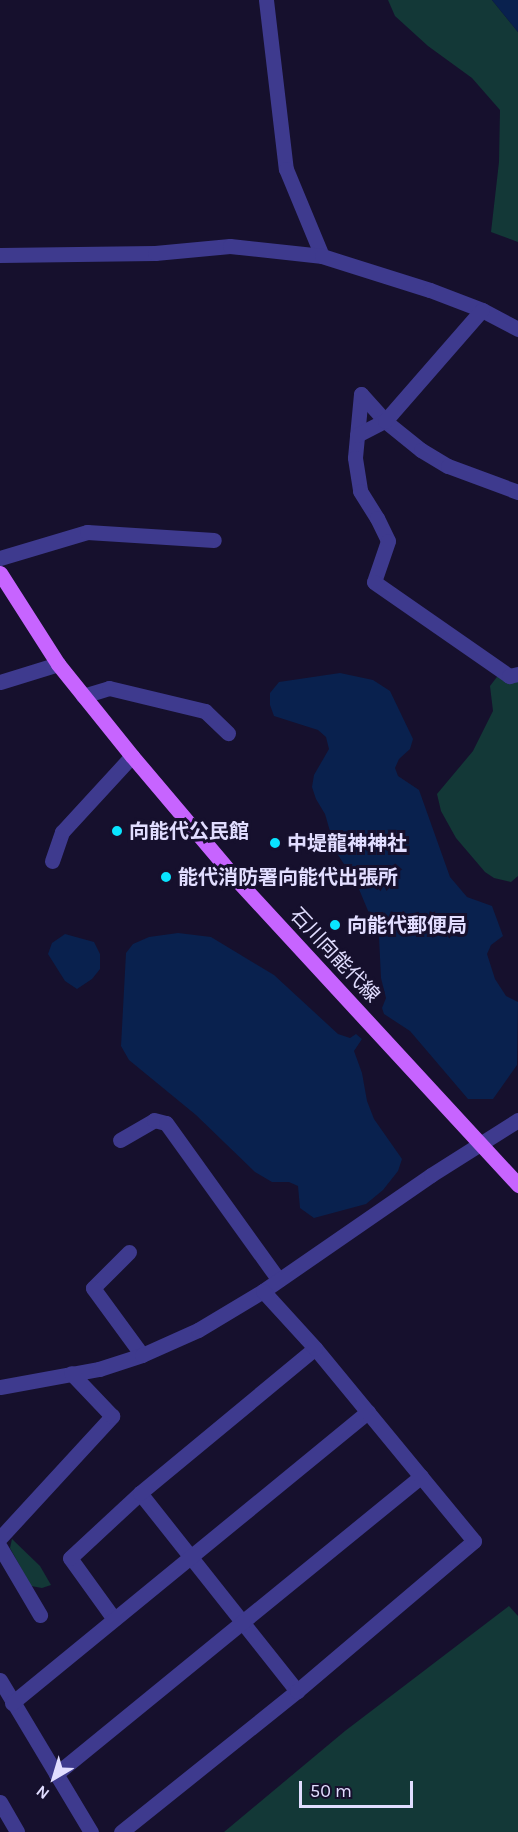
<!DOCTYPE html>
<html>
<head>
<meta charset="utf-8">
<style>
	body { margin:0 }
	#map { position:relative; width:518px; height:1832px; overflow:hidden; background:#16102d; font-family:Karla,"Noto Sans JP",sans-serif }
	div>[style] { position:absolute }
	[style*='--x'] { left:calc(var(--x)*1px); top:calc(var(--y)*1px); width:calc(var(--w)*1px); rotate:calc(var(--a)*1deg) }
	.green>* { inset:0; background:#133837 }
	.water>* { inset:0; background:#09214e }
	.minor>* { height:15px; margin:-7.5px; padding:0 7.5px; transform-origin:7.5px; border-radius:7.5px; background:#3e3a8e }
	.major>* { height:15px; margin:-7.5px; padding:0 7.5px; transform-origin:7.5px; border-radius:7.5px; background:#c764ff }
	.dots>* { width:16px; height:16px; translate:-50% -50%; box-sizing:border-box; border:3px solid #16102d; border-radius:50% }
	span { translate:-50% -50%; white-space:nowrap; text-align:center; line-height:1.15; -webkit-text-stroke:6px #16102d; paint-order:stroke }
	.poi-label { font-size:20px; color:#e1ddff; font-weight:700 }
	.left { translate:0 -50%; text-align:left }
	.street-label { font-size:20px; color:#e1ddff }
	.north { position:absolute; left:24px; top:1748px; width:60px; height:60px; -webkit-text-stroke:4px #16102d; paint-order:stroke; rotate:218deg; font-size:16px; font-weight:700; line-height:24px; text-align:center; color:#e1ddff }
	.north::after { content:''; display:block; margin:auto; width:21px; height:27px; background:#e1ddff; clip-path:polygon(50% 0,100% 100%,50% 72%,0 100%) }
	.scale { position:absolute; left:299px; top:1781px; width:114px; height:27px; box-sizing:border-box; border:3px solid #e1ddff; border-top:0; padding-left:8px; font-size:18px; line-height:21px; white-space:nowrap; color:#e1ddff; -webkit-text-stroke:4px #16102d; paint-order:stroke }
</style>
</head>
<body>
<div id="map">
	<div class="green">
		<i style="clip-path:polygon(388px 0,492px 0,518px 32px,518px 242px,491px 232px,499px 162px,500px 110px,472px 78px,428px 46px,395px 16px)"></i>
		<i style="clip-path:polygon(500px 673px,518px 677px,518px 876px,511px 882px,494px 878px,485px 872px,456px 838px,441px 811px,437px 794px,473px 751px,493px 711px,490px 686px)"></i>
		<i style="clip-path:polygon(12px 1539px,40px 1566px,51px 1585px,42px 1588px,31px 1586px,10px 1548px)"></i>
		<i style="clip-path:polygon(509px 1606px,518px 1616px,518px 1832px,224px 1832px,345px 1731px)"></i>
	</div>
	<div class="water">
		<i style="clip-path:polygon(492px 0,518px 0,518px 32px)"></i>
		<i style="clip-path:polygon(340px 673px,373px 680px,390px 691px,413px 739px,410px 749px,399px 759px,395px 768px,398px 776px,419px 790px,450px 877px,467px 897px,492px 906px,503px 936px,491px 945px,487px 954px,495px 979px,506px 996px,518px 1002px,517px 1065px,493px 1099px,468px 1099px,410px 1031px,384px 1014px,382px 1008px,386px 998px,381px 978px,379px 937px,356px 882px,336px 852px,325px 814px,316px 799px,312px 787px,314px 775px,329px 749px,326px 737px,318px 730px,274px 716px,270px 705px,270px 693px,279px 682px)"></i>
		<i style="clip-path:polygon(178px 933px,211px 937px,274px 975px,338px 1034px,350px 1038px,356px 1034px,362px 1039px,354px 1051px,362px 1073px,367px 1101px,374px 1119px,402px 1159px,398px 1171px,383px 1190px,366px 1204px,314px 1218px,300px 1208px,298px 1186px,289px 1182px,272px 1182px,255px 1172px,196px 1115px,129px 1060px,121px 1046px,126px 953px,133px 944px,149px 937px)"></i>
		<i style="clip-path:polygon(65px 934px,94px 942px,100px 954px,100px 969px,92px 979px,77px 989px,65px 981px,48px 954px,52px 943px)"></i>
	</div>
	<div class="minor">
		<i style="--x:266;--y:0;--w:170;--a:83.3"></i>
		<i style="--x:286;--y:169;--w:94;--a:67.5"></i>
		<i style="--x:0;--y:255;--w:155;--a:-0.7"></i>
		<i style="--x:155;--y:253;--w:75;--a:-5.3"></i>
		<i style="--x:230;--y:246;--w:93;--a:6.2"></i>
		<i style="--x:322;--y:256;--w:113;--a:17.5"></i>
		<i style="--x:430;--y:290;--w:56;--a:21"></i>
		<i style="--x:482;--y:310;--w:41;--a:27.8"></i>
		<i style="--x:361;--y:394;--w:64;--a:95.4"></i>
		<i style="--x:355;--y:458;--w:33;--a:81"></i>
		<i style="--x:360;--y:491;--w:32;--a:58"></i>
		<i style="--x:377;--y:518;--w:25;--a:64"></i>
		<i style="--x:388;--y:541;--w:43;--a:108.9"></i>
		<i style="--x:374;--y:582;--w:165;--a:34.8"></i>
		<i style="--x:509;--y:676;--w:9;--a:-13"></i>
		<i style="--x:361;--y:394;--w:36;--a:48"></i>
		<i style="--x:385;--y:421;--w:46;--a:38.9"></i>
		<i style="--x:421;--y:450;--w:31;--a:31"></i>
		<i style="--x:448;--y:466;--w:75;--a:20.4"></i>
		<i style="--x:357;--y:435;--w:31;--a:-27"></i>
		<i style="--x:385;--y:421;--w:147;--a:-48.9"></i>
		<i style="--x:0;--y:558;--w:91;--a:-16.6"></i>
		<i style="--x:87;--y:532;--w:127;--a:3.6"></i>
		<i style="--x:0;--y:682;--w:61;--a:-17.2"></i>
		<i style="--x:83;--y:696;--w:27;--a:-17"></i>
		<i style="--x:109;--y:688;--w:99;--a:13.5"></i>
		<i style="--x:205;--y:711;--w:32;--a:44"></i>
		<i style="--x:52;--y:861;--w:31;--a:-71"></i>
		<i style="--x:62;--y:832;--w:103;--a:-47.4"></i>
		<i style="--x:120;--y:1140;--w:39;--a:-30"></i>
		<i style="--x:154;--y:1120;--w:12;--a:14"></i>
		<i style="--x:166;--y:1123;--w:193;--a:54.3"></i>
		<i style="--x:129;--y:1252;--w:51;--a:135"></i>
		<i style="--x:93;--y:1288;--w:83;--a:53.8"></i>
		<i style="--x:0;--y:1387;--w:101;--a:-10.3"></i>
		<i style="--x:99;--y:1369;--w:45;--a:-18"></i>
		<i style="--x:142;--y:1355;--w:61;--a:-24.1"></i>
		<i style="--x:198;--y:1330;--w:76;--a:-31"></i>
		<i style="--x:263;--y:1291;--w:204;--a:-34.6"></i>
		<i style="--x:431;--y:1175;--w:103;--a:-32.3"></i>
		<i style="--x:140;--y:1493;--w:253;--a:51.6"></i>
		<i style="--x:0;--y:1538;--w:166;--a:-47.4"></i>
		<i style="--x:112;--y:1416;--w:59;--a:-133.6"></i>
		<i style="--x:0;--y:1547;--w:79;--a:59.5"></i>
		<i style="--x:114;--y:1619;--w:75;--a:-125.8"></i>
		<i style="--x:70;--y:1558;--w:96;--a:-42.9"></i>
		<i style="--x:140;--y:1493;--w:227;--a:-39.6"></i>
		<i style="--x:0;--y:1680;--w:177;--a:59.1"></i>
		<i style="--x:12;--y:1703;--w:460;--a:-39.3"></i>
		<i style="--x:56;--y:1774;--w:471;--a:-39.2"></i>
		<i style="--x:0;--y:1802;--w:34;--a:60"></i>
		<i style="--x:121;--y:1832;--w:226;--a:-38.7"></i>
		<i style="--x:297;--y:1691;--w:232;--a:-40.3"></i>
		<i style="--x:474;--y:1541;--w:250;--a:-129.5"></i>
		<i style="--x:315;--y:1348;--w:77;--a:-132.4"></i>
	</div>
	<div class="major">
		<i style="--x:0;--y:573;--w:108;--a:57.5"></i>
		<i style="--x:58;--y:664;--w:118;--a:51.2"></i>
		<i style="--x:132;--y:756;--w:160;--a:49.8"></i>
		<i style="--x:235;--y:878;--w:418;--a:47.3"></i>
	</div>
	<div class="dots">
		<i style="left:117px;top:831px;background:#09e4ff"></i>
		<i style="left:275px;top:843px;background:#09e4ff"></i>
		<i style="left:166px;top:877px;background:#09e4ff"></i>
		<i style="left:335px;top:925px;background:#09e4ff"></i>
	</div>
	<div class="poi-label">
		<span class="left" style="left:129px;top:831px">向能代公民館</span>
		<span class="left" style="left:287px;top:843px">中堤龍神神社</span>
		<span class="left" style="left:178px;top:877px">能代消防署向能代出張所</span>
		<span class="left" style="left:347px;top:925px">向能代郵便局</span>
	</div>
	<div class="street-label">
		<span style="left:335px;top:955px;rotate:47deg">石川向能代線</span>
	</div>
	<div class="north">N</div>
	<div class="scale">50 m</div>
</div>
</body>
</html>
